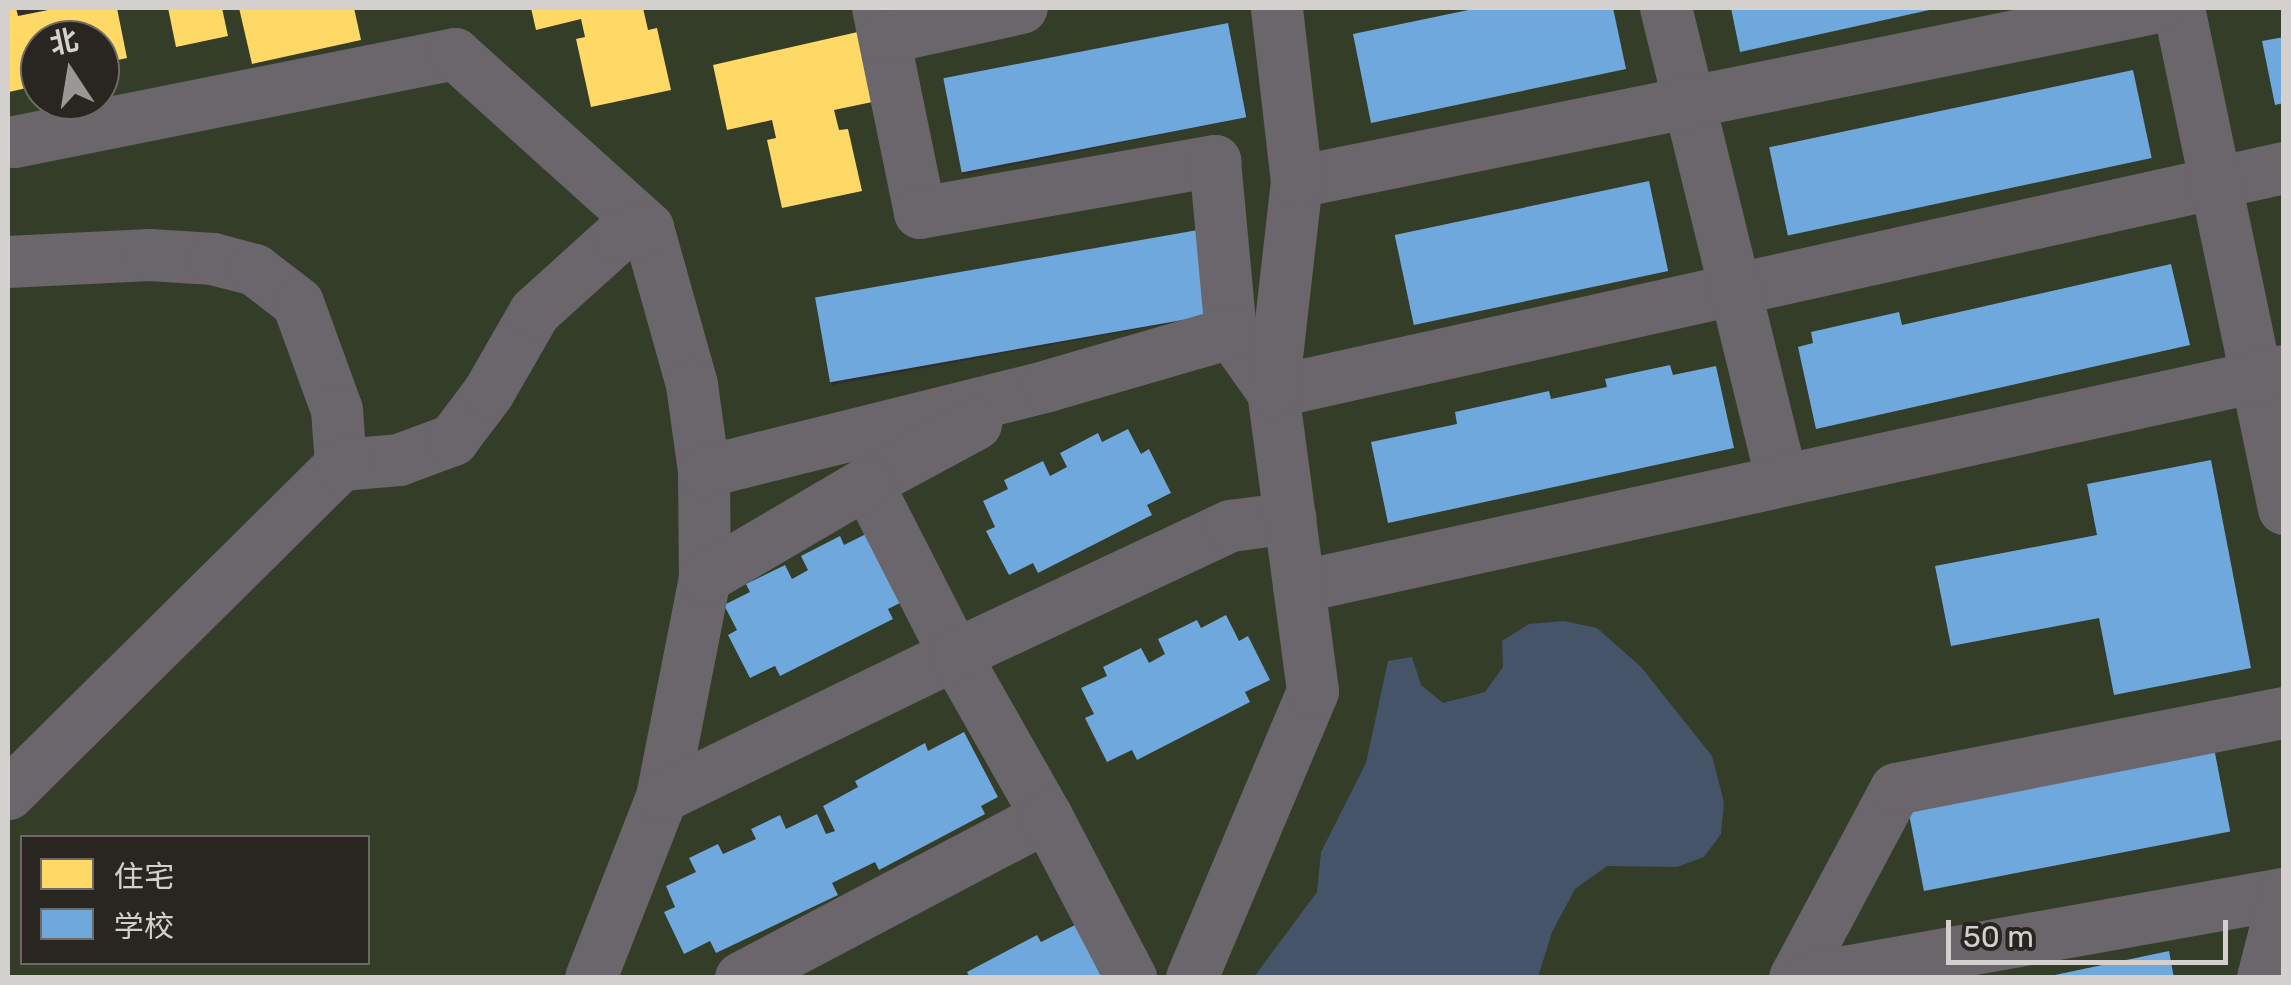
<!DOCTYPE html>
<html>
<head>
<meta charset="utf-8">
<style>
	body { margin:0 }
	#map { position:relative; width:2291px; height:985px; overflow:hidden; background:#312e2b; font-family:Rubik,"Noto Sans SC",sans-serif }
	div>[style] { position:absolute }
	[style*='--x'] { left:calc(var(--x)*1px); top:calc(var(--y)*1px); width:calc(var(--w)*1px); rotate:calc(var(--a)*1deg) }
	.green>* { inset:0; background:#343d28 }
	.water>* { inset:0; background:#455468 }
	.homes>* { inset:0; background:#ffd966 }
	.schools>* { inset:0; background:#6fa8dc; transform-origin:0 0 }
	.minor>* { height:52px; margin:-26px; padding:0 26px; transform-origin:26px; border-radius:26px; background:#6b656c }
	span { translate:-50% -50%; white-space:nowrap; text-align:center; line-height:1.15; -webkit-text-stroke:10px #292520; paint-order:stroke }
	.frame { position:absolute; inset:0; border:10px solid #d3d0cd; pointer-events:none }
	.legend { position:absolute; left:20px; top:835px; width:350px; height:130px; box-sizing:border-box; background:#292520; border:2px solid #6d6965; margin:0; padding:12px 18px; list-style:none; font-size:30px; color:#d3d0cd }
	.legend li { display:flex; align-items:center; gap:20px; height:50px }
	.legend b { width:50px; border:2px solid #6d6965 }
	.north { position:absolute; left:20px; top:20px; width:100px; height:100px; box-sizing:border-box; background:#292520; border:2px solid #6d6965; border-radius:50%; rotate:348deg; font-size:28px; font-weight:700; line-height:40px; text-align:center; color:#d3d0cd }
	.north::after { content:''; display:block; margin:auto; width:35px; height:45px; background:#9a9794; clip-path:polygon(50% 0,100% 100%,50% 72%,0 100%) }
	.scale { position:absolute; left:1946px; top:920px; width:282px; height:45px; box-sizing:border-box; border:5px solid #d3d0cd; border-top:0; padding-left:12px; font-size:30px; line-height:35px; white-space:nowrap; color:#d3d0cd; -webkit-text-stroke:8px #292520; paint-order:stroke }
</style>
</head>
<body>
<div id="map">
	<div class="green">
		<i style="clip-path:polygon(evenodd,117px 8px,168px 8px,176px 46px,222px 10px,239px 8px,252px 64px,361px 40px,354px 8px,531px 8px,537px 29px,581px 19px,585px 37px,576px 40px,592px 107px,670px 89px,657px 28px,648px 29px,643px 9px,652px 8px,2283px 8px,2283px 977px,1105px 978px,1076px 924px,1041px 942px,1037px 936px,970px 977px,8px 977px,8px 86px,9px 92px,40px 85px,40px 100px,100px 100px,100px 64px,127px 57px,117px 8px,1227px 23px,1247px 117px,963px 175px,944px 81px,1227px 23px,117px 8px,862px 31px,877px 100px,834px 110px,839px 130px,848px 129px,783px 208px,767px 141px,776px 138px,772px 120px,727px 130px,713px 65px,862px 31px,117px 8px,1208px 228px,1224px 313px,832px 385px,817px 301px,1208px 228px,117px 8px,1128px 429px,1141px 454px,1150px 450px,1171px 494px,1147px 505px,1151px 516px,1039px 573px,1033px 563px,1009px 574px,987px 532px,995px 527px,983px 502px,1008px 489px,1042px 461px,1050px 476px,1067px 467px,1060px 452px,1098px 433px,1102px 442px,1128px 429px,117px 8px,870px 532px,913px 597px,888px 609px,893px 619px,750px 678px,729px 635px,737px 630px,750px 592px,747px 583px,785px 565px,792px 579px,870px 532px,117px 8px,964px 732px,998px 797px,981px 806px,984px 814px,879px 869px,875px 862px,832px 883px,837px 895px,716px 953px,710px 941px,685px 953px,665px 913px,675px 907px,666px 886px,696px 872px,690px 857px,718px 844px,723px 854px,756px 839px,751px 828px,779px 815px,786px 829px,816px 814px,826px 834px,836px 830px,823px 805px,858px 787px,855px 780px,924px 744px,928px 751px,964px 732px,117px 8px,22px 838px,368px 838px,368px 962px,22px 962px,22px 838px)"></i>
	</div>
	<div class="water">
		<i style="clip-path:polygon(1564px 621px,1597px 628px,1641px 667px,1712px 756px,1724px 802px,1721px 834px,1704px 857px,1677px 867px,1607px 866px,1575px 889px,1552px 932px,1538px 977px,1254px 977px,1317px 892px,1321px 852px,1366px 763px,1388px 661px,1412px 657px,1421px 685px,1443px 703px,1485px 692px,1503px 667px,1502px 641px,1529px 624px)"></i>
	</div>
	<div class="homes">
		<i style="clip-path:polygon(8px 8px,16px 8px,18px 16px,58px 8px,117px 8px,127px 58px,100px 64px,100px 40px,40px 40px,40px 85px,9px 92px)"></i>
		<i style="clip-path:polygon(168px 8px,222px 8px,228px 36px,176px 47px)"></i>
		<i style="clip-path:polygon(239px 8px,354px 8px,361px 40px,252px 64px)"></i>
		<i style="clip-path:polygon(531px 8px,643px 8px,648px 30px,657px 28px,671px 90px,591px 107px,576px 39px,585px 37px,581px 19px,536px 30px)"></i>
		<i style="clip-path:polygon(862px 31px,877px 101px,834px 110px,839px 130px,848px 129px,862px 191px,782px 208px,767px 140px,776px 138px,772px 120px,727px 130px,713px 65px)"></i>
	</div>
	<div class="schools">
		<i style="clip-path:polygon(1478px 8px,1613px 8px,1626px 69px,1371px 123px,1353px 34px)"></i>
		<i style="clip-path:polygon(1731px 8px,1934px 8px,1934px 9px,1740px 52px)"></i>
		<i style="left:1228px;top:23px;width:96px;height:290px;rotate:79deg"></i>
		<i style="clip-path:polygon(2284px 37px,2284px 103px,2275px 105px,2262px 41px)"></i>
		<i style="left:2133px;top:70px;width:90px;height:372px;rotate:78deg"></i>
		<i style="left:1649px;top:181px;width:92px;height:260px;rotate:78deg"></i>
		<i style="left:1209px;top:228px;width:86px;height:400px;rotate:80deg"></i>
		<i style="clip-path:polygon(2171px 264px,2190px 345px,1816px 429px,1798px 347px,1813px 343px,1811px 332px,1899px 312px,1902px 325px)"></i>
		<i style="clip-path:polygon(1670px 365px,1673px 375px,1716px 366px,1734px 448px,1388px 523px,1371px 442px,1457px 424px,1455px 412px,1549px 391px,1551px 399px,1607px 387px,1605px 379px)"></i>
		<i style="clip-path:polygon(1128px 429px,1141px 454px,1149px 449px,1171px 493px,1147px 505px,1152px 515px,1038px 573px,1033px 563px,1009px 575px,986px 531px,995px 527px,983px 501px,1008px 489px,1004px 480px,1043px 461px,1050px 476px,1067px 467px,1060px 453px,1098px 433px,1102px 442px)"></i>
		<i style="clip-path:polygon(2211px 460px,2251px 668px,2114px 695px,2099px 618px,1951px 646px,1935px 566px,2097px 535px,2087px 484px)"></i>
		<i style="clip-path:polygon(870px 532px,914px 596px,888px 609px,893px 619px,780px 676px,775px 666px,750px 678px,728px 635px,737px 630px,724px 605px,750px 592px,746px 584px,785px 565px,792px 579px,808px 570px,801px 556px,840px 536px,844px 545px)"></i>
		<i style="clip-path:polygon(1226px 615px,1239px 641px,1248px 636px,1270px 680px,1245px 692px,1250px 702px,1137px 760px,1132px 750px,1107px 762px,1085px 718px,1094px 714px,1081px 688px,1107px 676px,1103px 667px,1141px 648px,1149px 663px,1165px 654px,1158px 639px,1197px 620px,1201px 628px)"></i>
		<i style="clip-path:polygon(964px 732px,998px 797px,981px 806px,985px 814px,879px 870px,875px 862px,832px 883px,838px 895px,716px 953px,710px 941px,684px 954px,664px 912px,675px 907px,666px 886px,696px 872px,689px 858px,718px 844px,723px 854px,756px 839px,751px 829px,780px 815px,786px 829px,817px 814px,826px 834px,835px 831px,823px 806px,858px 787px,855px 781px,925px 743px,928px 751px)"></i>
		<i style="left:2214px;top:748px;width:85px;height:312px;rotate:79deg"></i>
		<i style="clip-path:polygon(1077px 924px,1105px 978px,970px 978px,967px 972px,1037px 935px,1041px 942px)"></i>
		<i style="clip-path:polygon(2169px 951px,2174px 978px,2051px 978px,2050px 976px)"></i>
	</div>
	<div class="minor">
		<i style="--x:878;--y:8;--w:209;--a:78.4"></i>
		<i style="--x:920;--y:213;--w:300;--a:-10"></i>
		<i style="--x:1215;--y:161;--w:173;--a:84.7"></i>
		<i style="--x:1231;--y:333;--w:72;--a:54.6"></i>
		<i style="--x:1273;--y:392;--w:1036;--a:-12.49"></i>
		<i style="--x:1666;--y:8;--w:485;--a:76.2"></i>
		<i style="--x:2179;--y:8;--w:512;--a:78.16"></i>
		<i style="--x:885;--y:38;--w:140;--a:-12.4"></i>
		<i style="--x:15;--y:142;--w:449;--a:-11.3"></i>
		<i style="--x:455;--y:54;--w:260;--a:42"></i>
		<i style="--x:648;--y:228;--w:163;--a:74.3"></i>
		<i style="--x:692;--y:385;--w:88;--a:82.1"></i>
		<i style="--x:704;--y:472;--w:106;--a:89.5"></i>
		<i style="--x:705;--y:578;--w:223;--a:101.1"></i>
		<i style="--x:662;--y:797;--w:194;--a:111.4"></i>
		<i style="--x:1297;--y:182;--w:874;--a:-11.48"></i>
		<i style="--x:8;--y:262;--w:142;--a:-2.8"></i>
		<i style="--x:150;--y:255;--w:63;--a:3.6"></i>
		<i style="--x:213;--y:259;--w:43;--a:14.7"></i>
		<i style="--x:255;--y:270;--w:54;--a:37.5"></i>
		<i style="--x:298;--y:303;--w:114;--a:70"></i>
		<i style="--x:337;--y:410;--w:55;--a:85.8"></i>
		<i style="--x:341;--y:465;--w:468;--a:135.3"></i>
		<i style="--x:341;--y:465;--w:58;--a:-4.9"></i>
		<i style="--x:399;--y:460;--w:58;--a:-20.3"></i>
		<i style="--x:453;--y:440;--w:60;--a:-53.1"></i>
		<i style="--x:489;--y:392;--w:92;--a:-60.1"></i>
		<i style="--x:535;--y:312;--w:112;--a:-42.1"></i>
		<i style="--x:618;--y:237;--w:31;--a:-17"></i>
		<i style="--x:704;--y:472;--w:355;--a:-14"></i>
		<i style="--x:1048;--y:386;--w:191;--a:-16.2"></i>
		<i style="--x:867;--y:483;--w:124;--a:-28.4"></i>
		<i style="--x:1299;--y:587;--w:1008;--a:-12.37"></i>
		<i style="--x:662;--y:797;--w:326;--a:-25.9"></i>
		<i style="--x:955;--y:655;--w:193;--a:-117.1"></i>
		<i style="--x:867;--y:483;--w:188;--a:149.6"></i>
		<i style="--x:1047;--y:817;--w:186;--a:-119.6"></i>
		<i style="--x:955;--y:655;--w:305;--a:-25.1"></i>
		<i style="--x:1231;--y:526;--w:60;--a:-7.7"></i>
		<i style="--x:741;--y:978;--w:346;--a:-27.8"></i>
		<i style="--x:1047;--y:817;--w:182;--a:62.4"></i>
		<i style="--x:1192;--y:978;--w:311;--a:-67.1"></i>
		<i style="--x:1313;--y:691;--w:302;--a:-97.6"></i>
		<i style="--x:1273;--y:392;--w:211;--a:-83.5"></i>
		<i style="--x:1297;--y:182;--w:175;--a:-96.6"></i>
		<i style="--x:1795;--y:978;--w:214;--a:-61.9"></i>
		<i style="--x:1896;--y:789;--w:395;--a:-11.1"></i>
		<i style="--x:1811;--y:978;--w:480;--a:-10.1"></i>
		<i style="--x:2263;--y:978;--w:85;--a:-75.6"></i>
	</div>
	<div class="frame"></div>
	<ul class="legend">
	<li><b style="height:28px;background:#ffd966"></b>住宅</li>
	<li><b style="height:28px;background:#6fa8dc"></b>学校</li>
	</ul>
	<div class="north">北</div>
	<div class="scale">50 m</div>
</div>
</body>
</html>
